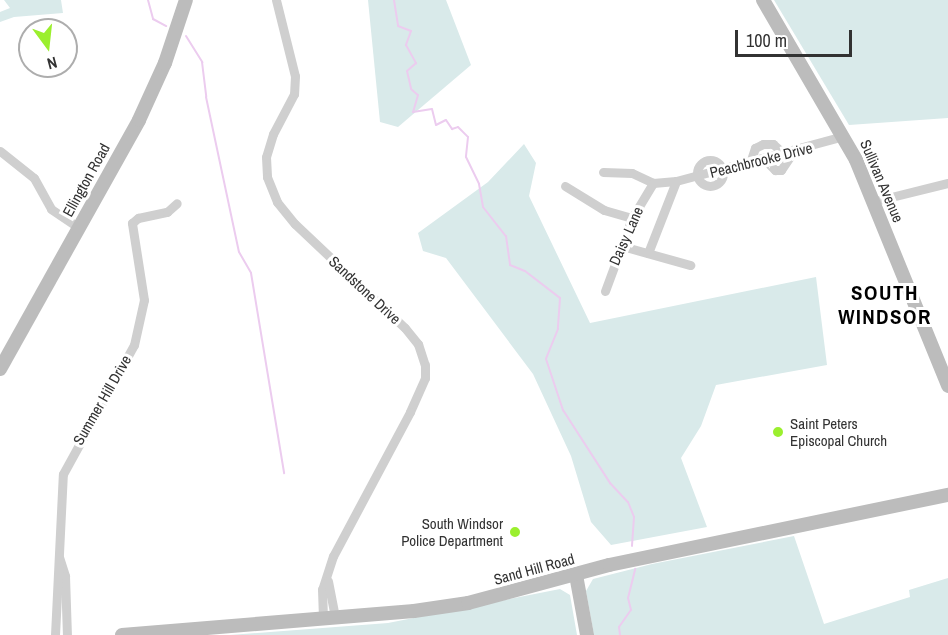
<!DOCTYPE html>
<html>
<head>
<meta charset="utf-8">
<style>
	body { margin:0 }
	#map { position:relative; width:948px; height:635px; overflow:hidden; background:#fff; font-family:"Archivo Narrow",sans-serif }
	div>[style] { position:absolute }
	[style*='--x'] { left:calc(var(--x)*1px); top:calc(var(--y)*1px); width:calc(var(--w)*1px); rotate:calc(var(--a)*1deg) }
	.green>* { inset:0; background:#d9eaea }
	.stream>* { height:2px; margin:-1px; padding:0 1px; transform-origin:1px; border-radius:1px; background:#ecccef }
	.street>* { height:9px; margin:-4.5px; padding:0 4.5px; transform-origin:4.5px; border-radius:4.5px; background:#cfcfcf }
	.street>.ring { margin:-4.5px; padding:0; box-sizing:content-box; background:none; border:9px solid #cfcfcf; border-radius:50% }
	.secondary>* { height:14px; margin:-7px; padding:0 7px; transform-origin:7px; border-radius:7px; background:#bcbcbc }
	.dots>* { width:16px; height:16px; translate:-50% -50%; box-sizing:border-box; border:3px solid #fff; border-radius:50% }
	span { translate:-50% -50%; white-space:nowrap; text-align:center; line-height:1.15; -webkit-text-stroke:6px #fff; paint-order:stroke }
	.street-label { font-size:15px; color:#323232 }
	.poi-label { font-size:15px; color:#323232 }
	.left { translate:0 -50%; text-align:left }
	.right { translate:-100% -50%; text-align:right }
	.district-label { font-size:21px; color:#000; font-weight:700; letter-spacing:1.5px }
	.north { position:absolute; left:18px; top:18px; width:60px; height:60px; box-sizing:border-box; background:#fff; border:2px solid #adadad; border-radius:50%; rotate:165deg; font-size:16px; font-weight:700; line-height:24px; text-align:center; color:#323232 }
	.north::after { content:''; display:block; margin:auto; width:21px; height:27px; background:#9bef2e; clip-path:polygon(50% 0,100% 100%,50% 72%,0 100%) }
	.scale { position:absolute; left:735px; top:30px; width:117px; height:27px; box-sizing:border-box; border:3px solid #323232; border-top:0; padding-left:8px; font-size:18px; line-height:21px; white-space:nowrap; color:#323232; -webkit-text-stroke:4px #fff; paint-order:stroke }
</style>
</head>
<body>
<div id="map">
	<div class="green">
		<i style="clip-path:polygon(4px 0,61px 0,63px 13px,14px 17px,0 22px,0 12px,10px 8px)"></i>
		<i style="clip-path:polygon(368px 0,446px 0,471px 65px,398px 127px,380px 122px)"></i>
		<i style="clip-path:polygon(774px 0,948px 0,948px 118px,849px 125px)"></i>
		<i style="clip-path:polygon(524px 144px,536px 163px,529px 196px,590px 323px,816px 277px,827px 365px,716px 385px,701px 426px,681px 458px,707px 527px,611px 545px,591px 522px,571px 456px,533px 374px,446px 258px,423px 251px,418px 233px,488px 182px)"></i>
		<i style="clip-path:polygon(794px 536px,824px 624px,910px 597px,909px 590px,948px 578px,948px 635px,594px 635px,586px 591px,593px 579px,652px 564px)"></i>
		<i style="clip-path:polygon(560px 589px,570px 595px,577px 635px,230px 635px,388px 623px)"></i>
	</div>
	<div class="stream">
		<i style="--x:148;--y:0;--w:20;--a:75"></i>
		<i style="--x:153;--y:19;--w:15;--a:28"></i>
		<i style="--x:394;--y:0;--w:26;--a:81"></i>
		<i style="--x:398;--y:26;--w:14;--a:21"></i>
		<i style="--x:411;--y:31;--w:15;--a:110"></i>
		<i style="--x:406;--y:45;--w:21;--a:61"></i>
		<i style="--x:416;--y:63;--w:12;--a:138"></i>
		<i style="--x:407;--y:71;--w:18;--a:77"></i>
		<i style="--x:411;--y:89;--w:9;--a:41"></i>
		<i style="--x:418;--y:95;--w:18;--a:106"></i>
		<i style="--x:413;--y:112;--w:19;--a:-9"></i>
		<i style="--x:432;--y:109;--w:16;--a:76"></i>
		<i style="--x:436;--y:125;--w:11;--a:-27"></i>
		<i style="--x:446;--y:120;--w:11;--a:56"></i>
		<i style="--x:452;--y:129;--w:6;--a:-18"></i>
		<i style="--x:458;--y:127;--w:14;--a:45"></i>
		<i style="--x:468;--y:137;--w:20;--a:96"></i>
		<i style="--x:466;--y:157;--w:30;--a:64"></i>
		<i style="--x:479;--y:184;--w:23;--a:80"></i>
		<i style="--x:483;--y:207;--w:37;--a:52"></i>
		<i style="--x:506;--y:236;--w:29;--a:82"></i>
		<i style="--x:510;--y:265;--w:16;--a:22"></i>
		<i style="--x:525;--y:271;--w:44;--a:37.6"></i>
		<i style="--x:560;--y:298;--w:31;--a:94"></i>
		<i style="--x:558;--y:329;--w:32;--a:112"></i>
		<i style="--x:546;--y:359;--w:54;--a:71.6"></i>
		<i style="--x:563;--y:410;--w:87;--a:57.2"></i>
		<i style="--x:610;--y:483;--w:26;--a:47"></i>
		<i style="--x:628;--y:502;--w:16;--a:68"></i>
		<i style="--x:634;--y:517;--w:29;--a:94"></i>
		<i style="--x:186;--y:36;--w:31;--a:58"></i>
		<i style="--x:202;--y:62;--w:35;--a:83"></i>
		<i style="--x:206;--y:97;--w:158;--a:78"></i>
		<i style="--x:239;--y:252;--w:24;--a:60"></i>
		<i style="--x:251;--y:273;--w:203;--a:80.6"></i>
		<i style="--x:620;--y:635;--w:8;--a:-97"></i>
		<i style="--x:619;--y:627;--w:21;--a:-55"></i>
		<i style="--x:631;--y:610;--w:12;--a:-104"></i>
		<i style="--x:628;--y:598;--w:30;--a:-76"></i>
	</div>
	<div class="street">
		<i style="--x:276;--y:0;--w:78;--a:76"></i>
		<i style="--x:295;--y:76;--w:18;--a:93"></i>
		<i style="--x:294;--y:94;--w:45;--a:117.7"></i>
		<i style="--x:273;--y:134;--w:24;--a:107"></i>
		<i style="--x:266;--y:157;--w:20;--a:87"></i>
		<i style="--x:267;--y:177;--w:27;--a:68"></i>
		<i style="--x:277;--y:202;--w:28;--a:51"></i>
		<i style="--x:295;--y:224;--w:151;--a:43.4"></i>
		<i style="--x:405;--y:328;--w:21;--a:51"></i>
		<i style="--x:418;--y:344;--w:22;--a:72"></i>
		<i style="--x:425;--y:365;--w:13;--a:90"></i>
		<i style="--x:425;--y:378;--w:37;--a:114"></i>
		<i style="--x:410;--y:412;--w:163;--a:118.1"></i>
		<i style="--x:333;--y:556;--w:35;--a:108"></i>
		<i style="--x:322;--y:589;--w:29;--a:88"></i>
		<i style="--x:0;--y:151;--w:43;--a:38.5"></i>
		<i style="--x:34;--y:178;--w:35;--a:61"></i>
		<i style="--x:51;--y:209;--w:34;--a:34"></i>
		<i style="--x:764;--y:159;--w:16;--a:45"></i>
		<i style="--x:775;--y:170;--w:6;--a:0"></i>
		<i style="--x:781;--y:170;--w:22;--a:-56"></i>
		<i class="ring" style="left:697px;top:160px;width:17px;height:17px"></i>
		<i style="--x:750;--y:163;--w:16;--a:-72"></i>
		<i style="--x:755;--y:148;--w:9;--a:-27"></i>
		<i style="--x:763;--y:144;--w:10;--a:0"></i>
		<i style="--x:773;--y:144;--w:15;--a:42"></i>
		<i style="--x:603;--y:172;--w:29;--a:2"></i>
		<i style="--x:632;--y:173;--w:23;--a:25"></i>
		<i style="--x:653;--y:183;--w:23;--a:-5"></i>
		<i style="--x:676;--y:181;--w:174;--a:-15"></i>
		<i style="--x:565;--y:186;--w:46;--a:31.6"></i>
		<i style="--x:604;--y:210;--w:29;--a:16"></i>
		<i style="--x:875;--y:201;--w:75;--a:-13.9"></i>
		<i style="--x:622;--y:246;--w:71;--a:15.6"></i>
		<i style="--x:648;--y:253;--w:77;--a:-68.7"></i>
		<i style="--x:605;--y:291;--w:78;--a:-69.7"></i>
		<i style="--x:632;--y:218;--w:41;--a:-59"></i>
		<i style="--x:59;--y:557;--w:20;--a:72"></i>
		<i style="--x:65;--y:576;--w:59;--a:88.1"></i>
		<i style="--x:328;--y:581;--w:37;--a:79"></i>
		<i style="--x:55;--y:635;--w:161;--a:-87.2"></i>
		<i style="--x:63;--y:474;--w:147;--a:-61.2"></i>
		<i style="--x:134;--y:345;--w:46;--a:-77.5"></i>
		<i style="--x:144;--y:300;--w:78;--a:-98.9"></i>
		<i style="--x:132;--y:223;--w:8;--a:-40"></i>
		<i style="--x:138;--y:218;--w:30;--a:-12"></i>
		<i style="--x:167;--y:212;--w:13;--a:-42"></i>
	</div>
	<div class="secondary">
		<i style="--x:763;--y:0;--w:185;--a:59.8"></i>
		<i style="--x:856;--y:160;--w:244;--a:67.8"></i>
		<i style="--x:0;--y:369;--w:285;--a:-60.8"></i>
		<i style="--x:139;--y:120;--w:63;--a:-65.5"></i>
		<i style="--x:165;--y:63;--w:66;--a:-71.6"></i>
		<i style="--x:576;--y:575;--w:61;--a:79.6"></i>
		<i style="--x:122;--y:635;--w:293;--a:-4.7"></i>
		<i style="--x:414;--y:611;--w:55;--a:-8.4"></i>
		<i style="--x:468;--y:603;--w:146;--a:-15.1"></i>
		<i style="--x:609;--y:565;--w:346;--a:-11.7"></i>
	</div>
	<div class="dots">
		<i style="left:778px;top:432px;background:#9bef2e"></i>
		<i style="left:515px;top:532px;background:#9bef2e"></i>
	</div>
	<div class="street-label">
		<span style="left:761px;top:160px;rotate:-14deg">Peachbrooke Drive</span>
		<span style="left:86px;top:180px;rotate:-61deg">Ellington Road</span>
		<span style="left:882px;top:181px;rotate:67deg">Sullivan Avenue</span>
		<span style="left:626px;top:236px;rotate:-66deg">Daisy Lane</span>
		<span style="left:365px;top:290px;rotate:43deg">Sandstone Drive</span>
		<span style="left:102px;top:400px;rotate:-60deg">Summer Hill Drive</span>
		<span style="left:534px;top:569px;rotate:-15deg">Sand Hill Road</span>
	</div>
	<div class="poi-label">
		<span class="left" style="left:790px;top:432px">Saint Peters<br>Episcopal Church</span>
		<span class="right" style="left:503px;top:532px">South Windsor<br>Police Department</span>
	</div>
	<div class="district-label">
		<span style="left:885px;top:305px">SOUTH<br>WINDSOR</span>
	</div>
	<div class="north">N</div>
	<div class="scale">100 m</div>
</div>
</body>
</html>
